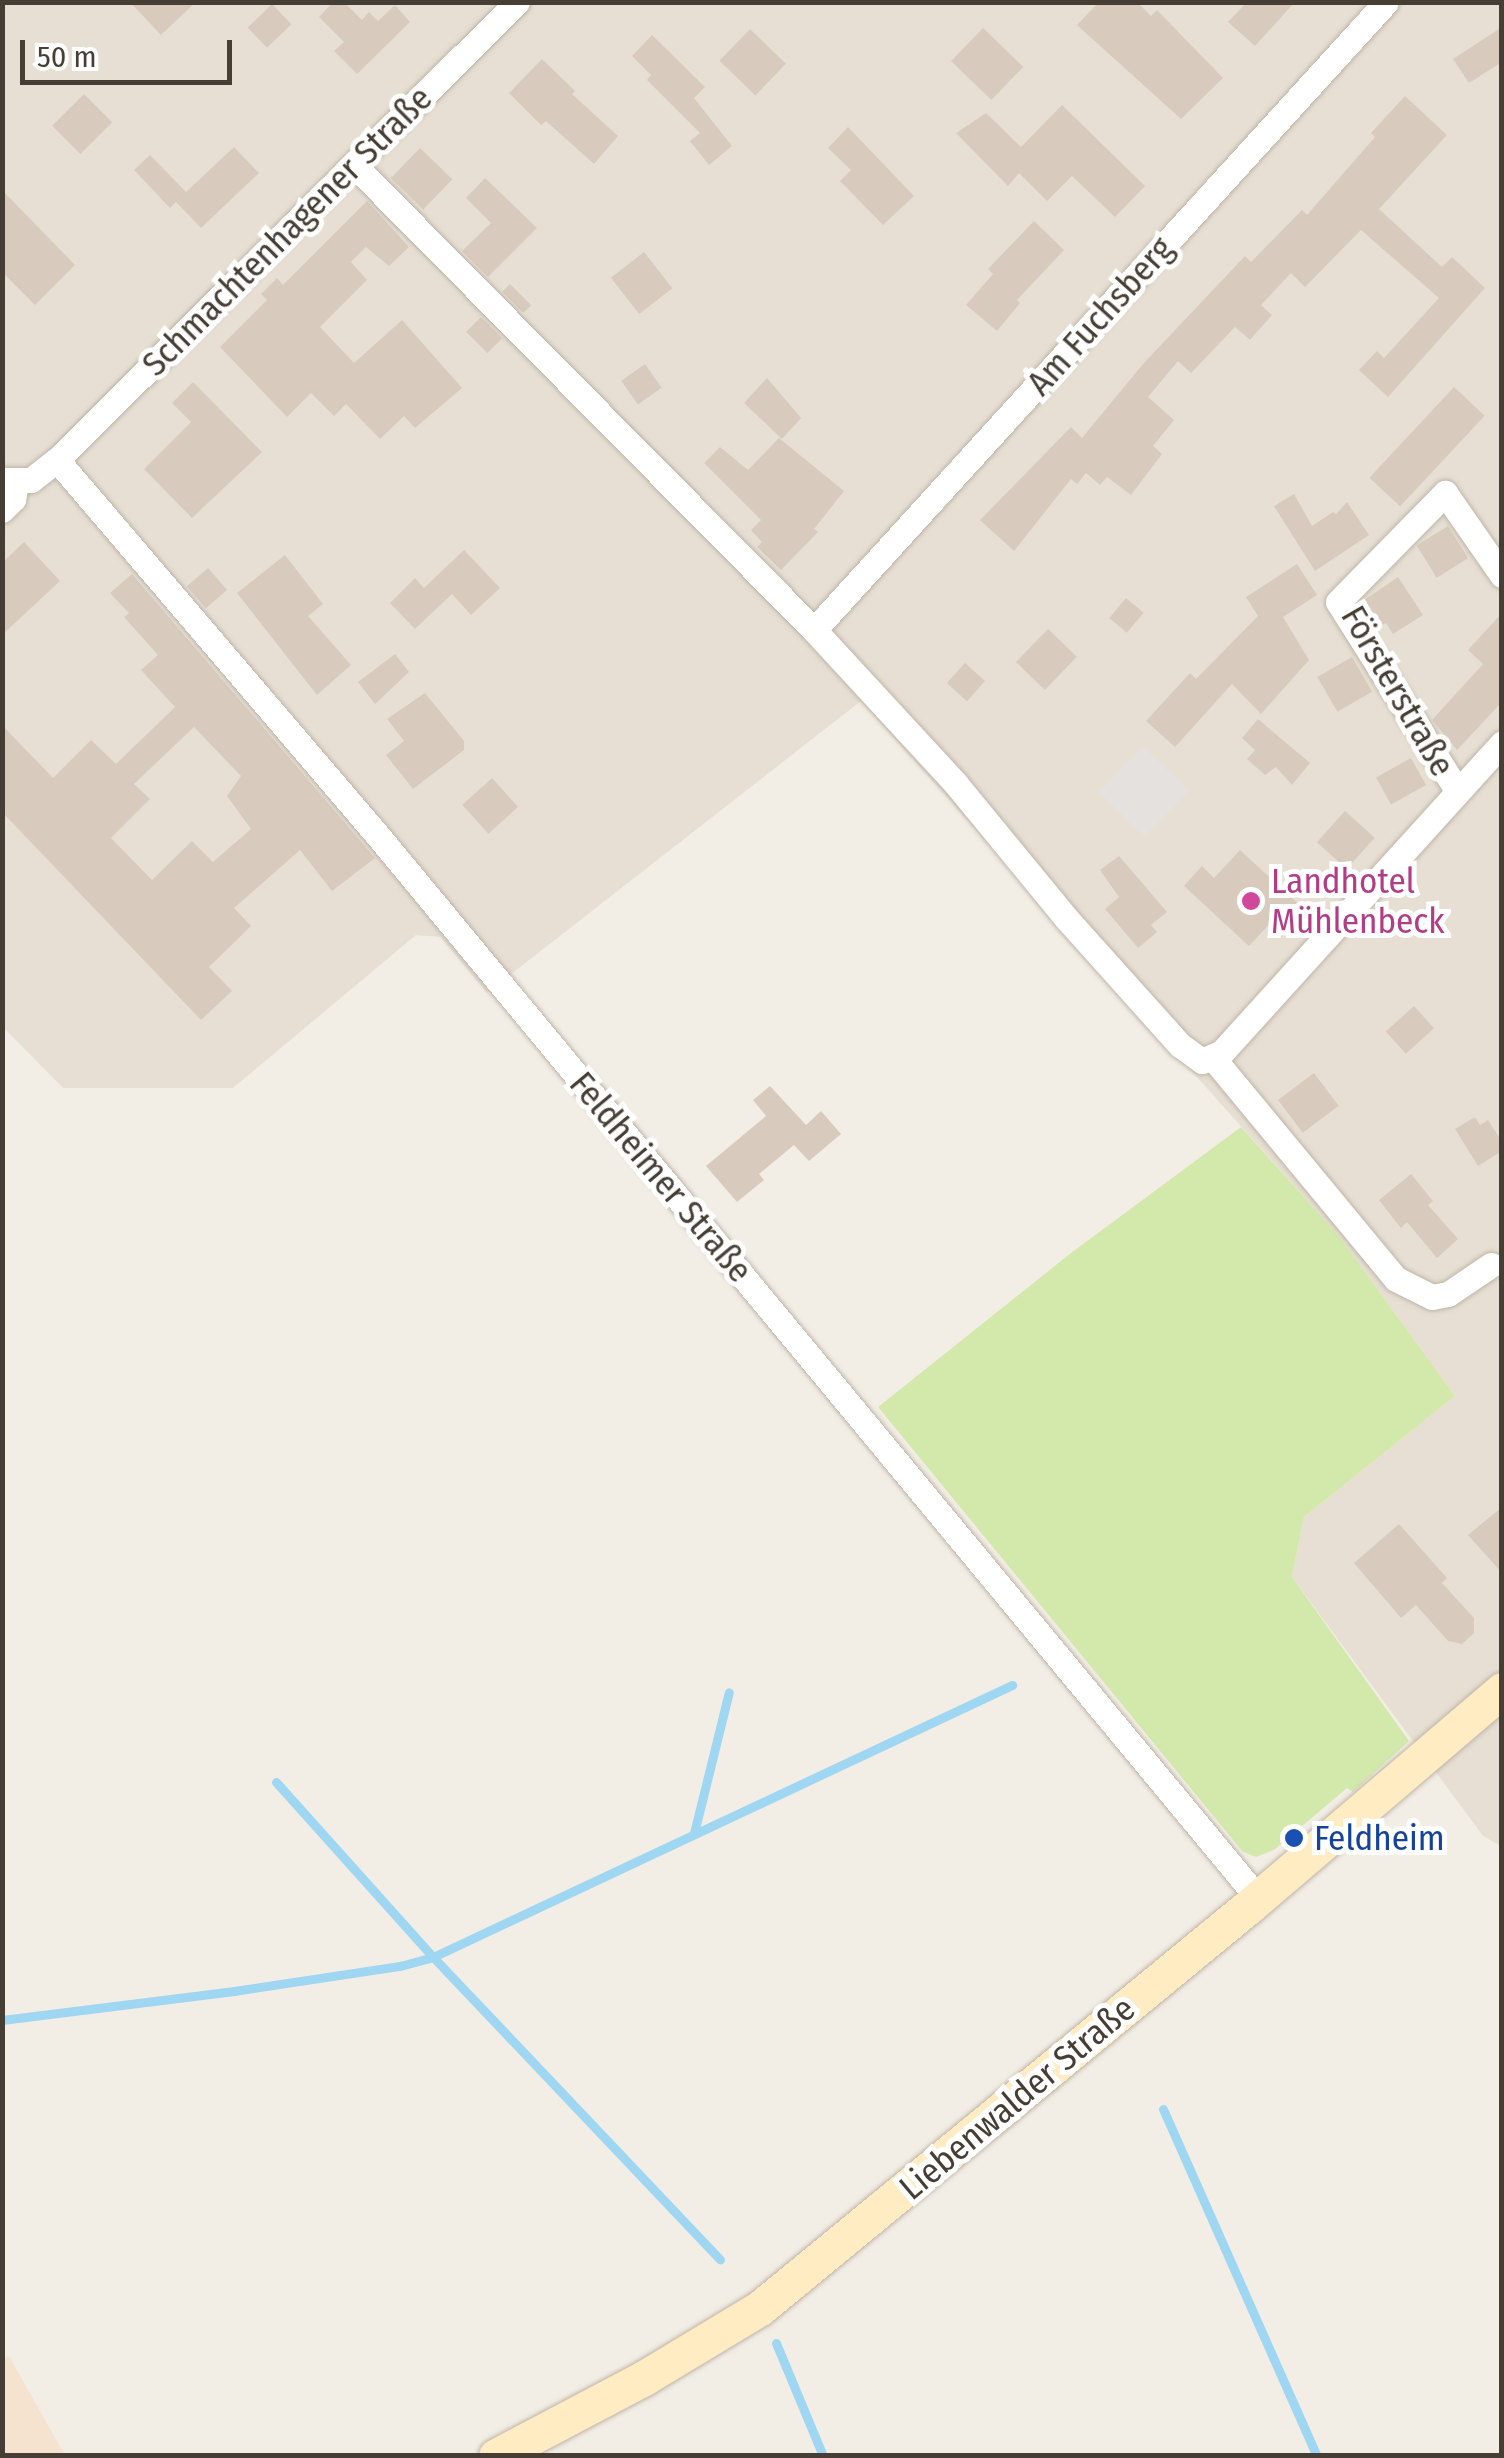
<!DOCTYPE html>
<html>
<head>
<meta charset="utf-8">
<style>
	body { margin:0 }
	#map { position:relative; width:1504px; height:2458px; overflow:hidden; background:#f3eee5; font-family:"Fira Sans Condensed",sans-serif }
	div>[style] { position:absolute }
	[style*='--x'] { left:calc(var(--x)*1px); top:calc(var(--y)*1px); width:calc(var(--w)*1px); rotate:calc(var(--a)*1deg) }
	.residential>* { inset:0; background:#e7dfd3 }
	.commercial>* { inset:0; background:#f6e3cf }
	.green>* { inset:0; background:#d3e9ac }
	.parking>* { inset:0; background:#e4e1de; transform-origin:0 0 }
	.stream>* { height:9px; margin:-4.5px; padding:0 4.5px; transform-origin:4.5px; border-radius:4.5px; background:#9fd7f3 }
	.building>* { inset:0; background:#d8cbbd; transform-origin:0 0 }
	.roads { filter:drop-shadow(0 0 2px #bfb5a8) drop-shadow(0 0 2px #bfb5a8) }
	.minor>* { height:25px; margin:-12.5px; padding:0 12.5px; transform-origin:12.5px; border-radius:12.5px; background:#fff }
	.secondary>* { height:35px; margin:-17.5px; padding:0 17.5px; transform-origin:17.5px; border-radius:17.5px; background:#ffecc3 }
	.dots>* { width:28px; height:28px; translate:-50% -50%; box-sizing:border-box; border:5px solid #fff; border-radius:50% }
	span { translate:-50% -50%; white-space:nowrap; text-align:center; line-height:1.15; -webkit-text-stroke:10px #fff; paint-order:stroke }
	.street-label { font-size:35px; color:#463e35 }
	.hotel-label { font-size:35px; color:#b23c85 }
	.left { translate:0 -50%; text-align:left }
	.transit-label { font-size:35px; color:#164399 }
	.frame { position:absolute; inset:0; border:5px solid #463e35; pointer-events:none }
	.scale { position:absolute; left:20px; top:40px; width:212px; height:45px; box-sizing:border-box; border:5px solid #463e35; border-top:0; padding-left:12px; font-size:30px; line-height:35px; white-space:nowrap; color:#463e35; -webkit-text-stroke:8px #fff; paint-order:stroke }
</style>
</head>
<body>
<div id="map">
	<div class="residential">
		<i style="clip-path:polygon(2px 3px,1501px 3px,1501px 1846px,1483px 1836px,1292px 1577px,1304px 1517px,1455px 1396px,1339px 1236px,861px 701px,487px 993px,440px 937px,416px 935px,233px 1088px,63px 1088px,3px 1027px)"></i>
	</div>
	<div class="commercial">
		<i style="clip-path:polygon(9px 2356px,65px 2455px,3px 2455px,3px 2359px)"></i>
	</div>
	<div class="green">
		<i style="clip-path:polygon(1241px 1127px,1339px 1236px,1455px 1396px,1304px 1517px,1292px 1577px,1409px 1741px,1353px 1792px,1347px 1788px,1274px 1850px,1256px 1857px,1243px 1852px,878px 1407px,1071px 1253px)"></i>
	</div>
	<div class="parking">
		<i style="left:1143px;top:746px;width:64px;height:64px;rotate:44deg"></i>
	</div>
	<div class="stream">
		<i style="--x:276;--y:1782;--w:235;--a:48.1"></i>
		<i style="--x:433;--y:1957;--w:417;--a:46.5"></i>
		<i style="--x:694;--y:1833;--w:145;--a:-76.1"></i>
		<i style="--x:2;--y:2020;--w:234;--a:-7.1"></i>
		<i style="--x:234;--y:1991;--w:168;--a:-8.6"></i>
		<i style="--x:400;--y:1966;--w:34;--a:-15"></i>
		<i style="--x:433;--y:1957;--w:640;--a:-25.16"></i>
		<i style="--x:1163;--y:2109;--w:380;--a:66.1"></i>
		<i style="--x:776;--y:2343;--w:122;--a:67.4"></i>
	</div>
	<div class="building">
		<i style="clip-path:polygon(130px 2px,196px 2px,161px 35px)"></i>
		<i style="clip-path:polygon(333px 2px,344px 2px,362px 20px,369px 12px,378px 21px,395px 5px,410px 22px,357px 74px,334px 51px,344px 42px,319px 17px)"></i>
		<i style="clip-path:polygon(1099px 2px,1137px 2px,1151px 16px,1157px 10px,1223px 78px,1181px 119px,1077px 25px)"></i>
		<i style="clip-path:polygon(1247px 2px,1295px 2px,1255px 46px,1228px 22px)"></i>
		<i style="left:272px;top:4px;width:28px;height:34px;rotate:46deg"></i>
		<i style="clip-path:polygon(1502px 27px,1502px 62px,1469px 83px,1453px 59px)"></i>
		<i style="left:983px;top:28px;width:56px;height:46px;rotate:44deg"></i>
		<i style="left:750px;top:29px;width:50px;height:44px;rotate:44deg"></i>
		<i style="clip-path:polygon(652px 35px,705px 87px,694px 98px,732px 146px,709px 165px,690px 141px,700px 133px,647px 80px,651px 75px,632px 56px)"></i>
		<i style="clip-path:polygon(542px 59px,575px 91px,572px 94px,618px 136px,594px 164px,546px 121px,541px 125px,509px 93px)"></i>
		<i style="left:84px;top:94px;width:40px;height:45px;rotate:45deg"></i>
		<i style="clip-path:polygon(1405px 96px,1447px 135px,1379px 209px,1442px 267px,1452px 257px,1485px 288px,1388px 397px,1359px 370px,1377px 351px,1384px 358px,1439px 298px,1361px 230px,1305px 287px,1291px 273px,1261px 305px,1272px 315px,1250px 340px,1235px 327px,1191px 373px,1178px 361px,1148px 397px,1174px 420px,1153px 446px,1162px 454px,1131px 495px,1107px 477px,1100px 485px,1086px 473px,1077px 484px,1071px 479px,1014px 551px,980px 520px,1071px 427px,1082px 438px,1143px 364px,1245px 256px,1251px 262px,1302px 210px,1307px 215px,1375px 137px,1371px 133px)"></i>
		<i style="clip-path:polygon(1062px 105px,1145px 186px,1115px 217px,1072px 176px,1047px 201px,1019px 173px,1008px 186px,956px 133px,986px 113px,1021px 147px)"></i>
		<i style="clip-path:polygon(848px 127px,914px 196px,883px 225px,840px 181px,851px 170px,828px 148px)"></i>
		<i style="clip-path:polygon(234px 147px,259px 173px,201px 228px,176px 202px,170px 208px,134px 170px,150px 155px,186px 192px)"></i>
		<i style="left:420px;top:148px;width:45px;height:42px;rotate:44deg"></i>
		<i style="clip-path:polygon(485px 178px,537px 228px,488px 277px,462px 251px,491px 223px,466px 198px)"></i>
		<i style="clip-path:polygon(2px 190px,75px 265px,35px 305px,2px 272px)"></i>
		<i style="clip-path:polygon(367px 201px,409px 247px,389px 266px,366px 247px,351px 262px,367px 280px,320px 327px,354px 363px,402px 320px,462px 388px,415px 428px,404px 416px,380px 439px,346px 404px,334px 416px,311px 393px,287px 417px,220px 347px,267px 300px,261px 294px,277px 278px,283px 285px)"></i>
		<i style="clip-path:polygon(1034px 221px,1064px 250px,1017px 300px,1020px 303px,997px 331px,966px 305px,993px 274px,988px 269px)"></i>
		<i style="left:644px;top:252px;width:46px;height:42px;rotate:52deg"></i>
		<i style="left:510px;top:284px;width:30px;height:11px;rotate:45deg"></i>
		<i style="left:481px;top:317px;width:30px;height:21px;rotate:45deg"></i>
		<i style="left:645px;top:364px;width:29px;height:29px;rotate:55deg"></i>
		<i style="clip-path:polygon(767px 378px,801px 418px,782px 439px,744px 403px)"></i>
		<i style="clip-path:polygon(193px 382px,262px 452px,192px 518px,144px 469px,191px 422px,172px 403px)"></i>
		<i style="left:1454px;top:387px;width:42px;height:124px;rotate:43deg"></i>
		<i style="clip-path:polygon(779px 438px,844px 491px,814px 529px,818px 532px,781px 570px,757px 547px,762px 542px,751px 530px,761px 520px,704px 463px,720px 447px,748px 470px)"></i>
		<i style="clip-path:polygon(1294px 494px,1312px 526px,1333px 512px,1336px 514px,1347px 502px,1369px 535px,1315px 571px,1274px 506px)"></i>
		<i style="left:1448px;top:526px;width:38px;height:37px;rotate:58deg"></i>
		<i style="clip-path:polygon(24px 542px,60px 581px,2px 635px,2px 563px)"></i>
		<i style="clip-path:polygon(464px 550px,500px 588px,471px 615px,452px 594px,415px 629px,390px 603px,415px 578px,424px 588px)"></i>
		<i style="clip-path:polygon(285px 555px,323px 604px,308px 616px,351px 665px,317px 695px,237px 593px)"></i>
		<i style="clip-path:polygon(1297px 564px,1317px 595px,1283px 617px,1309px 660px,1261px 714px,1232px 684px,1175px 747px,1146px 721px,1190px 673px,1196px 679px,1258px 616px,1246px 597px)"></i>
		<i style="left:208px;top:568px;width:29px;height:28px;rotate:49deg"></i>
		<i style="clip-path:polygon(evenodd,132px 574px,375px 858px,332px 891px,300px 850px,234px 908px,251px 926px,209px 967px,232px 991px,201px 1020px,2px 812px,2px 725px,53px 778px,91px 740px,116px 764px,175px 707px,141px 670px,158px 655px,124px 617px,129px 613px,110px 593px,132px 574px,194px 727px,241px 776px,227px 796px,251px 829px,213px 862px,192px 841px,152px 880px,111px 838px,150px 799px,134px 784px,194px 727px)"></i>
		<i style="clip-path:polygon(1398px 577px,1423px 615px,1393px 634px,1386px 623px,1376px 628px,1360px 603px)"></i>
		<i style="left:1126px;top:598px;width:23px;height:26px;rotate:40deg"></i>
		<i style="clip-path:polygon(1502px 613px,1502px 702px,1457px 750px,1432px 720px,1483px 664px,1468px 650px)"></i>
		<i style="left:1048px;top:629px;width:40px;height:46px;rotate:44deg"></i>
		<i style="clip-path:polygon(395px 654px,409px 672px,375px 704px,358px 682px)"></i>
		<i style="left:1352px;top:657px;width:40px;height:40px;rotate:60deg"></i>
		<i style="left:965px;top:663px;width:27px;height:27px;rotate:42deg"></i>
		<i style="clip-path:polygon(425px 693px,464px 741px,464px 750px,413px 789px,386px 755px,404px 741px,387px 719px)"></i>
		<i style="clip-path:polygon(1258px 719px,1310px 763px,1292px 785px,1276px 767px,1265px 775px,1247px 759px,1255px 750px,1242px 738px)"></i>
		<i style="left:1411px;top:758px;width:31px;height:40px;rotate:61deg"></i>
		<i style="left:492px;top:778px;width:39px;height:40px;rotate:48deg"></i>
		<i style="left:1345px;top:811px;width:40px;height:42px;rotate:42deg"></i>
		<i style="clip-path:polygon(1240px 850px,1302px 907px,1286px 925px,1276px 917px,1249px 946px,1184px 886px,1202px 866px,1214px 878px)"></i>
		<i style="clip-path:polygon(1119px 856px,1167px 912px,1151px 925px,1157px 932px,1138px 948px,1105px 909px,1119px 897px,1100px 870px)"></i>
		<i style="left:1414px;top:1006px;width:30px;height:38px;rotate:48deg"></i>
		<i style="left:1314px;top:1073px;width:41px;height:45px;rotate:53deg"></i>
		<i style="clip-path:polygon(770px 1086px,806px 1125px,821px 1111px,841px 1134px,809px 1161px,794px 1145px,759px 1174px,764px 1180px,737px 1202px,706px 1166px,766px 1116px,753px 1100px)"></i>
		<i style="clip-path:polygon(1475px 1117px,1480px 1125px,1488px 1120px,1502px 1142px,1502px 1151px,1478px 1166px,1455px 1129px)"></i>
		<i style="clip-path:polygon(1411px 1174px,1433px 1201px,1428px 1205px,1458px 1239px,1437px 1258px,1407px 1222px,1401px 1228px,1379px 1200px)"></i>
		<i style="clip-path:polygon(1502px 1507px,1502px 1573px,1468px 1535px)"></i>
		<i style="clip-path:polygon(1399px 1524px,1447px 1578px,1442px 1583px,1474px 1618px,1474px 1633px,1462px 1644px,1448px 1641px,1416px 1605px,1401px 1618px,1354px 1563px)"></i>
	</div>
	<div class="roads">
		<div class="minor">
			<i style="--x:354;--y:165;--w:654;--a:45.31"></i>
			<i style="--x:814;--y:630;--w:209;--a:47.3"></i>
			<i style="--x:956;--y:784;--w:173;--a:50.6"></i>
			<i style="--x:1066;--y:918;--w:171;--a:48.1"></i>
			<i style="--x:1180;--y:1045;--w:27;--a:36"></i>
			<i style="--x:1202;--y:1061;--w:22;--a:-24"></i>
			<i style="--x:1222;--y:1052;--w:417;--a:-47.8"></i>
			<i style="--x:57;--y:460;--w:488;--a:49.5"></i>
			<i style="--x:374;--y:831;--w:1386;--a:50.36"></i>
			<i style="--x:2;--y:480;--w:29;--a:0"></i>
			<i style="--x:31;--y:480;--w:33;--a:-38"></i>
			<i style="--x:57;--y:460;--w:649;--a:-44.88"></i>
			<i style="--x:2;--y:510;--w:16;--a:-45"></i>
			<i style="--x:13;--y:499;--w:16;--a:-79"></i>
			<i style="--x:814;--y:630;--w:849;--a:-47.67"></i>
			<i style="--x:1457;--y:790;--w:222;--a:-122.3"></i>
			<i style="--x:1338;--y:602;--w:153;--a:-45.5"></i>
			<i style="--x:1445;--y:493;--w:100;--a:55.2"></i>
			<i style="--x:1213;--y:1058;--w:287;--a:50.4"></i>
			<i style="--x:1396;--y:1279;--w:40;--a:26.6"></i>
			<i style="--x:1432;--y:1297;--w:16;--a:-11"></i>
			<i style="--x:1448;--y:1294;--w:52;--a:-34"></i>
		</div>
		<div class="secondary">
			<i style="--x:496;--y:2456;--w:167;--a:-27.8"></i>
			<i style="--x:644;--y:2378;--w:135;--a:-31.1"></i>
			<i style="--x:760;--y:2308;--w:632;--a:-39.41"></i>
			<i style="--x:1248;--y:1907;--w:334;--a:-40.5"></i>
		</div>
	</div>
	<div class="dots">
		<i style="left:1251px;top:901px;background:#d1479c"></i>
		<i style="left:1294px;top:1838px;background:#1a4fb4"></i>
	</div>
	<div class="street-label">
		<span style="left:287px;top:231px;rotate:-45deg">Schmachtenhagener Straße</span>
		<span style="left:1100px;top:316px;rotate:-48deg">Am Fuchsberg</span>
		<span style="left:1398px;top:691px;rotate:60deg">Försterstraße</span>
		<span style="left:661px;top:1177px;rotate:50deg">Feldheimer Straße</span>
		<span style="left:1017px;top:2098px;rotate:-40deg">Liebenwalder Straße</span>
	</div>
	<div class="hotel-label">
		<span class="left" style="left:1271px;top:901px">Landhotel<br>Mühlenbeck</span>
	</div>
	<div class="transit-label">
		<span class="left" style="left:1314px;top:1838px">Feldheim</span>
	</div>
	<div class="frame"></div>
	<div class="scale">50 m</div>
</div>
</body>
</html>
